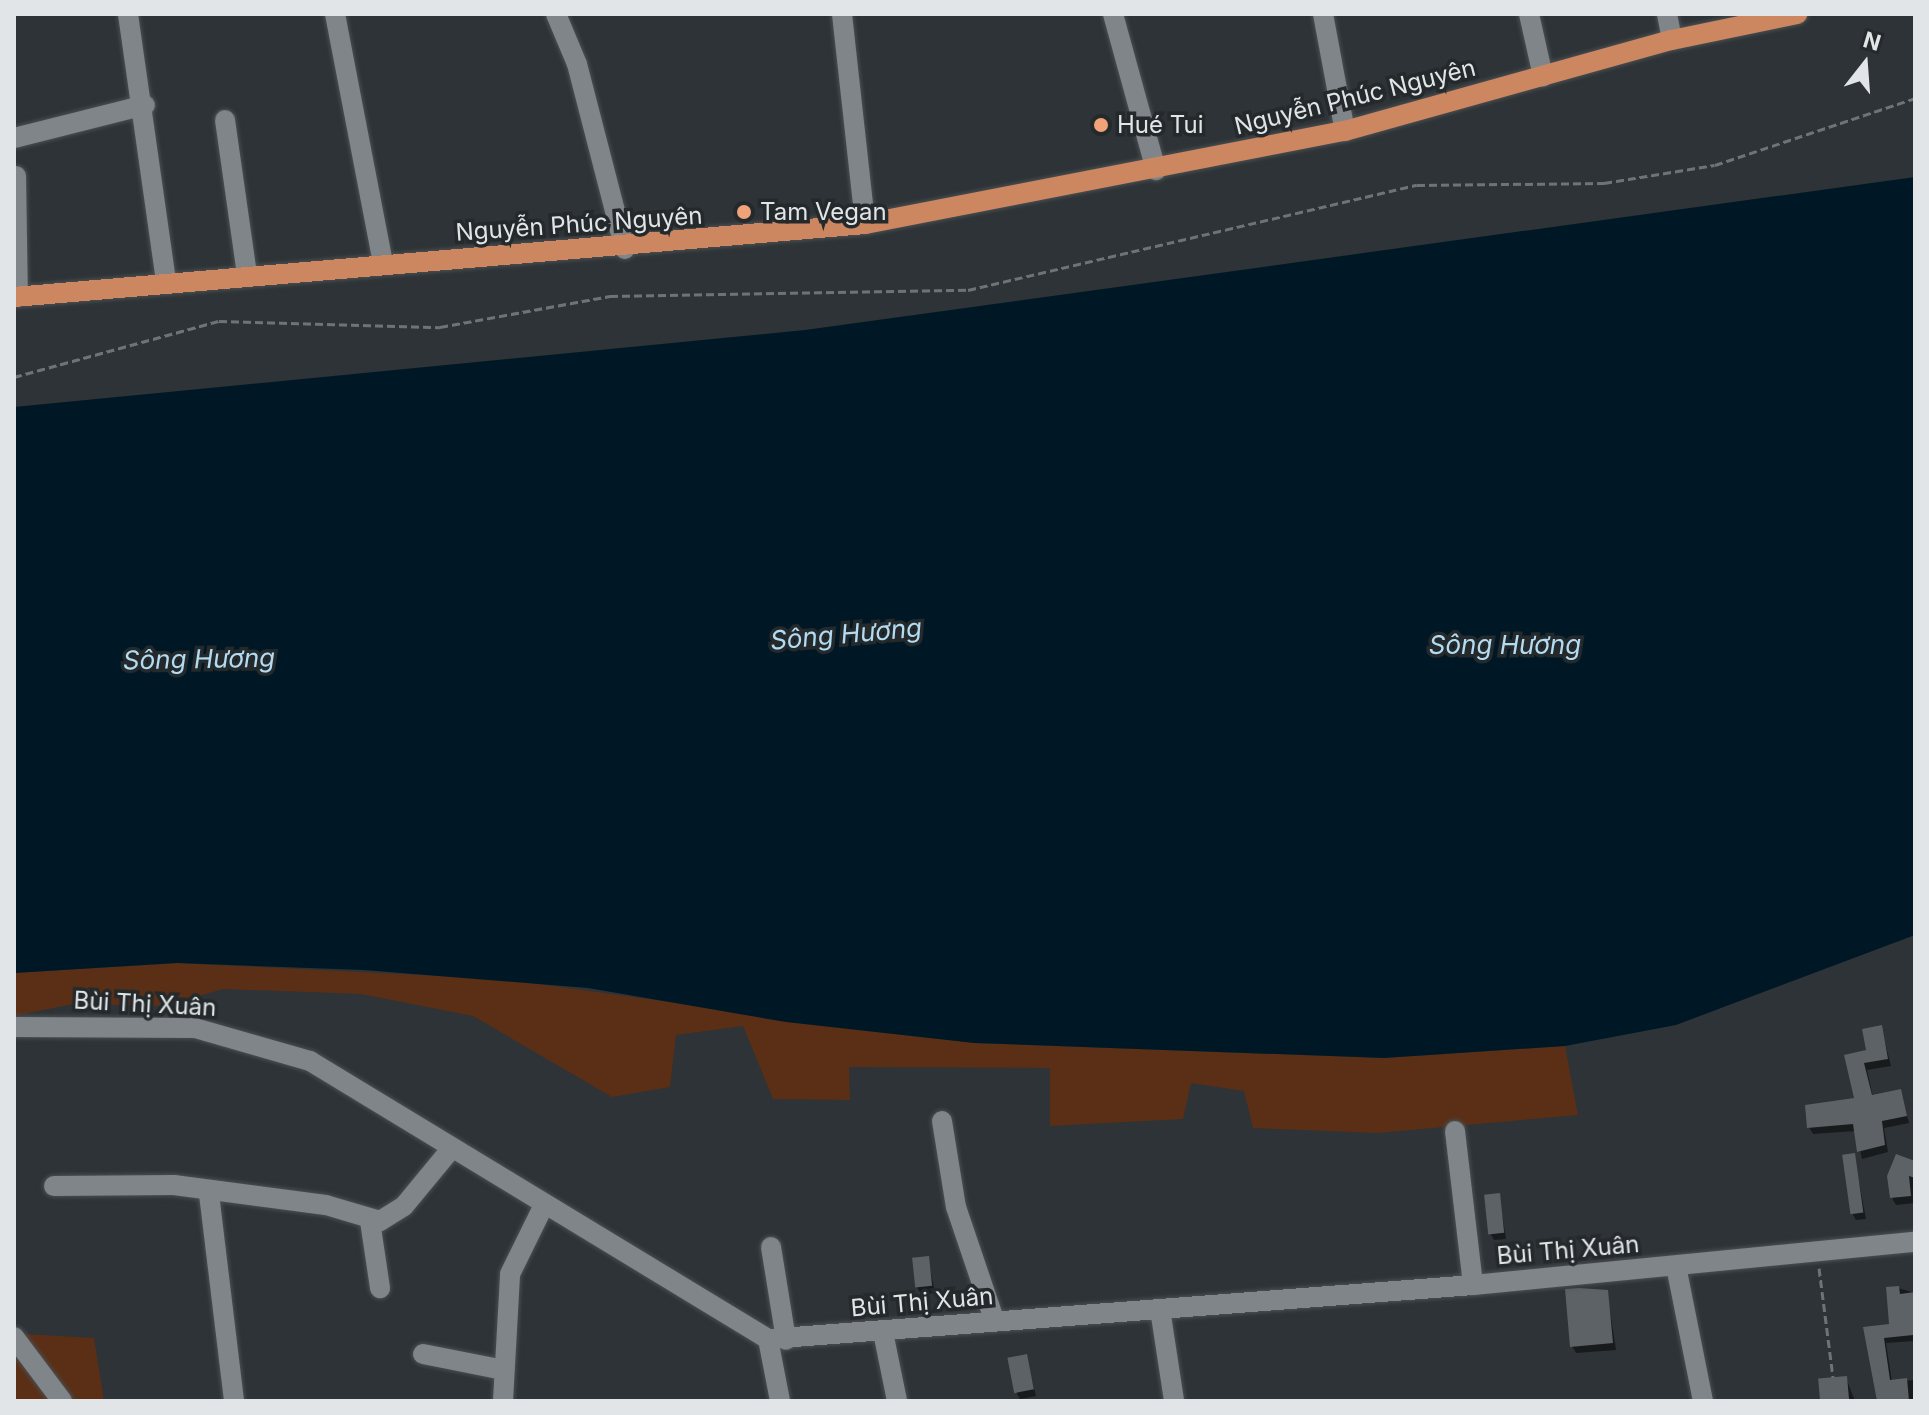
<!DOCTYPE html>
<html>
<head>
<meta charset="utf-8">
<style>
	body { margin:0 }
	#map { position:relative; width:1929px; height:1415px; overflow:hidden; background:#2d3336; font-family:Inter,sans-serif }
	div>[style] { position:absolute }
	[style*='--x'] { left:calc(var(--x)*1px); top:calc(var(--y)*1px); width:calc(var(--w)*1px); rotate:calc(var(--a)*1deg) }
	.green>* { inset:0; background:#5a2f16 }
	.water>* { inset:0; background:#001825 }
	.shadow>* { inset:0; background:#0007 }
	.building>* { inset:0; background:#5c6265; transform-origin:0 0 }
	.path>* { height:3px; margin-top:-1.5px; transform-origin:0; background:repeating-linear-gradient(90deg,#6e7376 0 8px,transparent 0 12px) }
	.roads { filter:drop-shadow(0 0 2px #4b4f52) drop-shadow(0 0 2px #4b4f52) }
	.minor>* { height:20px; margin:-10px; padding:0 10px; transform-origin:10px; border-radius:10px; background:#7f8589 }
	.major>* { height:20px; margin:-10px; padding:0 10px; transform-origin:10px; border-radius:10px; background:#cc8761 }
	.dots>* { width:22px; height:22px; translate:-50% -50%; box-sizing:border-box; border:4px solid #24292c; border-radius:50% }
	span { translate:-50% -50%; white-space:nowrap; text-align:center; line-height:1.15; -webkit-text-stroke:7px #24292c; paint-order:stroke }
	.street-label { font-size:24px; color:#e2e5e7 }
	.poi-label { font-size:24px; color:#e2e5e7 }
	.left { translate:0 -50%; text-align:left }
	.water-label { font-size:26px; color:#b3dbf1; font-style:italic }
	.frame { position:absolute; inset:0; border:16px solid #e2e5e7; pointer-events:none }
	.north { position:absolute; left:1825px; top:24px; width:80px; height:80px; -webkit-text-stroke:6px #24292c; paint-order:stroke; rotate:17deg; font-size:22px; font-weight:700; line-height:32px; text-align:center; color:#e2e5e7 }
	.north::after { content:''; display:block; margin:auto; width:28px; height:36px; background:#e2e5e7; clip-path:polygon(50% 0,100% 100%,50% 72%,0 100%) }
</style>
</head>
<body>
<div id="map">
	<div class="green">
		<i style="clip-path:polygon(177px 963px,500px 979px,974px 1043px,1384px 1058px,1565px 1046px,1578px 1115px,1377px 1133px,1253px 1128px,1244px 1091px,1191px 1083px,1183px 1119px,1050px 1126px,1050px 1068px,849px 1067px,850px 1100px,773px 1099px,743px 1026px,676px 1035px,670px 1087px,612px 1097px,473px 1016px,361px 994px,223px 989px,165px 1006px,73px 1004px,14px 1016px,14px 973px)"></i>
		<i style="clip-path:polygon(24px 1334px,94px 1338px,104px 1401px,14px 1401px,14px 1340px)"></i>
	</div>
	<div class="water">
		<i style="clip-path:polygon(1915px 177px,1915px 935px,1676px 1025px,1565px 1046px,1384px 1058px,974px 1043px,786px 1022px,588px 988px,364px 970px,177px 963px,14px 973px,14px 407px,805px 330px)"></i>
	</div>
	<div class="shadow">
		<i style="clip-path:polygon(1881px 1027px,1891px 1066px,1867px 1070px,1873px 1097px,1900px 1092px,1909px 1123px,1884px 1128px,1888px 1152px,1862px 1159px,1856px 1131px,1813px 1134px,1809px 1127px,1856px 1099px,1846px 1056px,1868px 1051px)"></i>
		<i style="clip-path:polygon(1854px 1156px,1866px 1219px,1856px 1220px,1852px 1213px)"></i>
		<i style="clip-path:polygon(1915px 1164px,1915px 1203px,1896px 1205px,1892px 1198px)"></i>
		<i style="clip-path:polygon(1499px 1195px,1506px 1239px,1494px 1240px,1490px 1233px)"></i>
		<i style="clip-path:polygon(928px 1258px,935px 1293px,921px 1294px,917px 1287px)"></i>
		<i style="clip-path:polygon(1898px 1288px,1915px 1293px,1915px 1341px,1886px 1343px,1892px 1382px,1915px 1380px,1915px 1401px,1879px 1401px,1866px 1329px,1891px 1326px)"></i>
		<i style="clip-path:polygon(1607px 1292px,1616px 1350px,1576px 1353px,1572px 1346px)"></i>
		<i style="clip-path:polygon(1026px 1356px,1036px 1396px,1020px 1399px,1016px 1392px)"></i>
		<i style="clip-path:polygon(1846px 1378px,1855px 1401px,1822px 1401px)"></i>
	</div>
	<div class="building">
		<i style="clip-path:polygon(1882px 1025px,1888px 1059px,1864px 1063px,1872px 1095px,1901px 1089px,1907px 1116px,1882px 1121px,1885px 1145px,1857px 1152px,1853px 1124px,1807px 1128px,1805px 1105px,1854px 1098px,1844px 1055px,1866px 1050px,1862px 1029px)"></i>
		<i style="left:1855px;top:1153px;width:60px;height:13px;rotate:82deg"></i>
		<i style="clip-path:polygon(1896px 1154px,1915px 1161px,1915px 1178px,1909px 1176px,1911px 1196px,1890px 1198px,1887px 1176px)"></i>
		<i style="left:1500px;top:1193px;width:40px;height:16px;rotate:84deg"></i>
		<i style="left:929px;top:1256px;width:30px;height:17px;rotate:84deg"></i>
		<i style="clip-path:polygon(1899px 1286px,1900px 1294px,1915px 1292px,1913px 1335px,1884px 1338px,1890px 1380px,1907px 1378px,1909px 1401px,1877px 1401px,1863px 1327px,1889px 1324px,1886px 1287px)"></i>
		<i style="clip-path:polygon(1579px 1288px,1608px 1290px,1613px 1343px,1570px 1347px,1565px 1289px)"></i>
		<i style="left:1027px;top:1354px;width:36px;height:20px;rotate:79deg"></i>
		<i style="left:1847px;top:1376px;width:25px;height:29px;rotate:85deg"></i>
	</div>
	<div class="path">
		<i style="--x:14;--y:377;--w:213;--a:-15.3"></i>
		<i style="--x:219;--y:321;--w:221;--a:1.6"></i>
		<i style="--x:440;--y:327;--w:173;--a:-10.3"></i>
		<i style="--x:610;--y:296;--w:358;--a:-1"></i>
		<i style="--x:968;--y:290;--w:461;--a:-13.2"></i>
		<i style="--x:1417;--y:185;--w:187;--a:-0.6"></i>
		<i style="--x:1604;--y:183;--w:112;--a:-9.2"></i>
		<i style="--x:1715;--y:165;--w:211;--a:-18.5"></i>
		<i style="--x:1819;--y:1268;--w:110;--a:82.7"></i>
	</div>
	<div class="roads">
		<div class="minor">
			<i style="--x:128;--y:14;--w:269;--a:81.9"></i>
			<i style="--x:335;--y:14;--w:255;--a:79.1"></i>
			<i style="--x:556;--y:14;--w:54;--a:67.2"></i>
			<i style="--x:577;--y:64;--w:191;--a:75.5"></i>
			<i style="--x:842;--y:14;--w:211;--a:83.7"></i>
			<i style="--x:1113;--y:14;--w:162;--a:74.6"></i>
			<i style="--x:1323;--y:14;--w:119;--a:79.4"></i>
			<i style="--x:1529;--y:14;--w:64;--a:77.3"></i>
			<i style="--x:1667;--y:14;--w:26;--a:79"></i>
			<i style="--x:225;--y:120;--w:157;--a:81.9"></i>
			<i style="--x:14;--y:138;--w:135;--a:-14.1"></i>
			<i style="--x:16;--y:176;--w:121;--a:89.1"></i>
			<i style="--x:14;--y:1027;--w:181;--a:0.3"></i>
			<i style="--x:195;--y:1028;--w:120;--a:16"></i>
			<i style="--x:310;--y:1061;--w:536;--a:31.26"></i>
			<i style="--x:768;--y:1339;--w:707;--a:-4.38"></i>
			<i style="--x:1473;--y:1285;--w:444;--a:-5.6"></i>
			<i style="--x:942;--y:1121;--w:87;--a:80.8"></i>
			<i style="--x:956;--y:1207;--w:121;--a:71.3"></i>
			<i style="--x:1455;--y:1131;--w:155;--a:83.3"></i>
			<i style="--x:54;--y:1186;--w:120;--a:-0.5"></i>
			<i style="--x:174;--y:1185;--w:153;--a:7.5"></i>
			<i style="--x:326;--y:1205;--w:56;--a:16.5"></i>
			<i style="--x:380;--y:1221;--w:28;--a:-32"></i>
			<i style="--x:404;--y:1206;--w:75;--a:-50.4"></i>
			<i style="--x:209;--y:1194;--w:209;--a:83.1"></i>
			<i style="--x:370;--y:1221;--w:68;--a:81.5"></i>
			<i style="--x:771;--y:1247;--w:94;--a:80.8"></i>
			<i style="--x:1676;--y:1266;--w:138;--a:78.7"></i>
			<i style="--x:1160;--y:1309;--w:93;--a:81.3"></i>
			<i style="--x:883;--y:1332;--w:70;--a:78.5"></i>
			<i style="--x:14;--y:1337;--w:80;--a:53.1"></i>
			<i style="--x:768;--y:1339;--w:63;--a:79"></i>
			<i style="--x:423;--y:1354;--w:83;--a:11.2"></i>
			<i style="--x:503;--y:1401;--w:127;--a:-86.8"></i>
			<i style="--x:510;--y:1274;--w:77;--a:-63.8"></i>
		</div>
		<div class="major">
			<i style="--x:14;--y:297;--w:854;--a:-4.9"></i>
			<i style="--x:865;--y:224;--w:489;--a:-11"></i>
			<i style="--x:1345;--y:131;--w:339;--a:-15.6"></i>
			<i style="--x:1672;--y:40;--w:128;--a:-11.7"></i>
		</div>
	</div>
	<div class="dots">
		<i style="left:1101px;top:125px;background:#f0a279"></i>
		<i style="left:744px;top:212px;background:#f0a279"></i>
	</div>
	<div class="street-label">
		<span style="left:1355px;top:97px;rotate:-14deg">Nguyễn Phúc Nguyên</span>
		<span style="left:579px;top:224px;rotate:-4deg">Nguyễn Phúc Nguyên</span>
		<span style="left:145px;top:1004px;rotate:3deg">Bùi Thị Xuân</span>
		<span style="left:1568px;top:1250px;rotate:-5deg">Bùi Thị Xuân</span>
		<span style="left:922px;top:1302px;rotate:-5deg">Bùi Thị Xuân</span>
	</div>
	<div class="poi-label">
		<span class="left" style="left:1117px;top:125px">Hué Tui</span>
		<span class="left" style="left:760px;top:212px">Tam Vegan</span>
	</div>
	<div class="water-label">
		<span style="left:846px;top:634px;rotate:-5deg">Sông Hương</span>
		<span style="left:1505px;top:645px">Sông Hương</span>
		<span style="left:199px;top:659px;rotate:-1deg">Sông Hương</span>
	</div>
	<div class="frame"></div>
	<div class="north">N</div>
</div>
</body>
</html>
